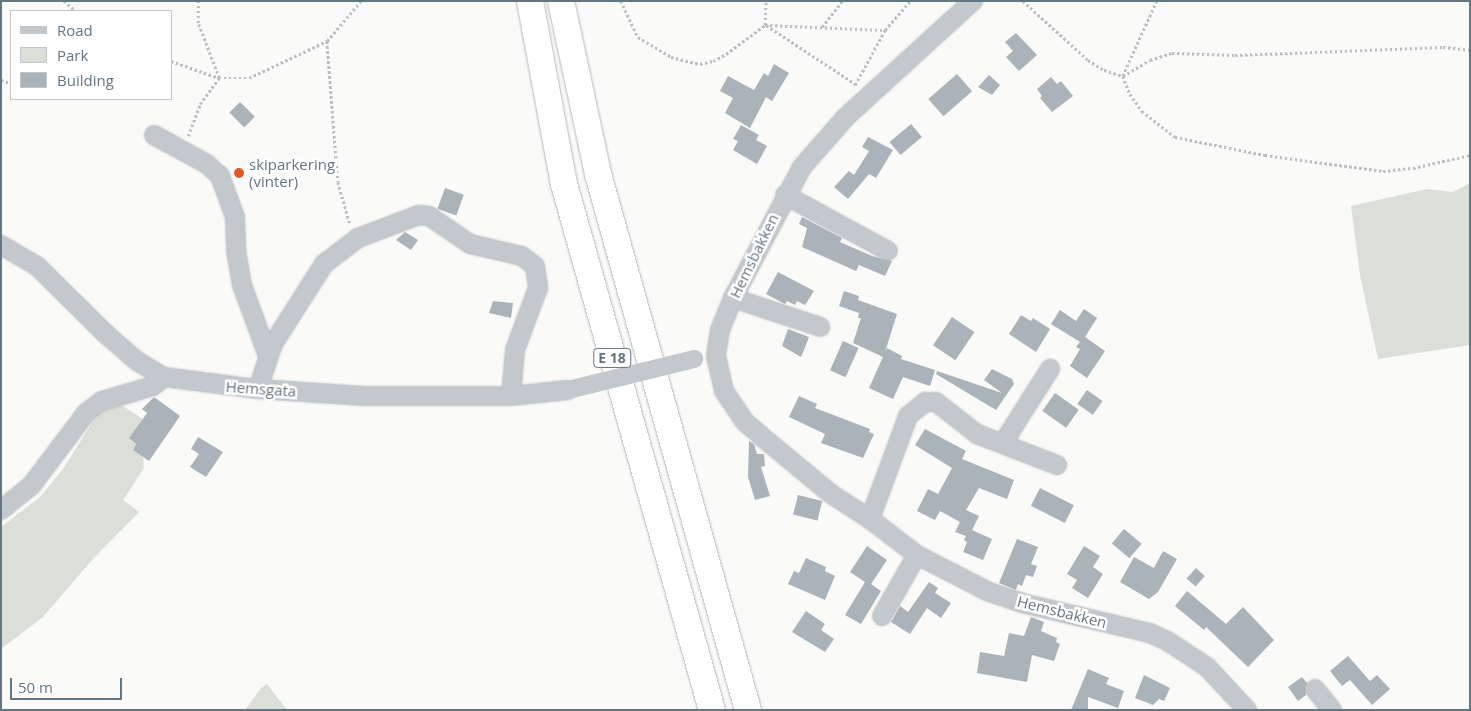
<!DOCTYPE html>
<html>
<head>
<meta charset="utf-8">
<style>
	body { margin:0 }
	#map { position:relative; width:1471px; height:711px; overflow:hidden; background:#fafaf8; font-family:"Open Sans",sans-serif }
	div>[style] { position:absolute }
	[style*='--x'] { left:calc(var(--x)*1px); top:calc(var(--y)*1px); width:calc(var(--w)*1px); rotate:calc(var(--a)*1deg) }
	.green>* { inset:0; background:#dadfd7 }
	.building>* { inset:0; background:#aab3b9; transform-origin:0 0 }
	.path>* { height:2.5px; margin-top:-1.25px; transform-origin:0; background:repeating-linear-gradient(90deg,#bbbfc2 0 2.5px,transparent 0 5px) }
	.roads { filter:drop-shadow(0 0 1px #b4b9bd) drop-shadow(0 0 1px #b4b9bd) }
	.minor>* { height:18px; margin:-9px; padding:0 9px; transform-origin:9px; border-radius:9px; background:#c3c8cc }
	.highway>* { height:26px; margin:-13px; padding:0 13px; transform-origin:13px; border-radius:13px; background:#fff }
	.minor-bridge>* { height:18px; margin:-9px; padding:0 9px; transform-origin:9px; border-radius:9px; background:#c3c8cc }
	.dots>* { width:14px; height:14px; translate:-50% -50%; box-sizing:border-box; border:2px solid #fff; border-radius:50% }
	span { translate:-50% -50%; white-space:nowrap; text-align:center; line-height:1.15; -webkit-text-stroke:5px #fff; paint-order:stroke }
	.shield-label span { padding:1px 4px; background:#fff; border:1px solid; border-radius:4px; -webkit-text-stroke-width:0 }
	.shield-label { font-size:14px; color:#657683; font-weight:700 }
	.poi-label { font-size:15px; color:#657683 }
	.left { translate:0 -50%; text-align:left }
	.street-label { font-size:15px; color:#657683 }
	.frame { position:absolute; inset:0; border:2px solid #657683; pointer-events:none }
	.legend { position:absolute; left:10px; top:10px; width:162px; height:90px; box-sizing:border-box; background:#fff; border:1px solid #c1c8cd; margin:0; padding:6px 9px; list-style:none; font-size:15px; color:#657683 }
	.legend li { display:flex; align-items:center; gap:10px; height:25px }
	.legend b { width:25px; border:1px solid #c1c8cd }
	.scale { position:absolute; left:10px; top:678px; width:112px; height:22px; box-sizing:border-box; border:2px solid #657683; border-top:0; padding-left:6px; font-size:15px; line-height:18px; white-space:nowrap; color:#657683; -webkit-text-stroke:4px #fff; paint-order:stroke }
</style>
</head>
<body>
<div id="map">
	<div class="green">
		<i style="clip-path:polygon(1470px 183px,1470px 345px,1378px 359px,1360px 275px,1351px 206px,1427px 189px,1453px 192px)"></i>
		<i style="clip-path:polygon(114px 404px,123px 406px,143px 419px,129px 438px,136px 444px,133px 450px,143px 457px,144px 468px,123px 500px,139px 512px,92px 560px,43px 617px,1px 649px,1px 527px,40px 497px,63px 469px,93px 421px)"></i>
		<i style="clip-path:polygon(267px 684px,287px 710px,245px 710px,261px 688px)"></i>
	</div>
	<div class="building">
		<i style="clip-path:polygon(1016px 33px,1037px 55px,1019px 71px,1006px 57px,1013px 51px,1005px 42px)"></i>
		<i style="clip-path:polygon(774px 64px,789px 73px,772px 101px,766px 97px,750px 128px,725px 113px,733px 98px,720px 91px,728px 76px,754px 90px,764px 73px,768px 76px)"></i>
		<i style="left:957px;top:74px;width:23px;height:38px;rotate:49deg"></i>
		<i style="clip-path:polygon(989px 75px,1000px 85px,992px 95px,978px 87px)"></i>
		<i style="clip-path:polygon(1051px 77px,1057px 84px,1061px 81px,1073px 96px,1052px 112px,1040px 98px,1042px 96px,1037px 89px)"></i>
		<i style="left:240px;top:102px;width:21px;height:15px;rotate:45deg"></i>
		<i style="left:911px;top:124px;width:17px;height:28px;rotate:50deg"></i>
		<i style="clip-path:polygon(741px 125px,759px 135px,756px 140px,767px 146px,757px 164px,733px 150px,738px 141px,733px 139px)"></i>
		<i style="clip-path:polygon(868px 137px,893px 150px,876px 178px,869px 174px,848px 199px,834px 187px,849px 171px,854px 175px,869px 151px,862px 147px)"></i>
		<i style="left:445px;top:188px;width:20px;height:22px;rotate:20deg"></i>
		<i style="clip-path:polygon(802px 217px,842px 238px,840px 242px,872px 256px,892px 261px,885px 276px,859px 265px,856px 271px,802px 247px,807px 228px,799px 224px)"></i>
		<i style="clip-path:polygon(405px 232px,418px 240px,411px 250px,396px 240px)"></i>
		<i style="clip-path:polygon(778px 272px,814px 291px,805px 305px,797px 301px,795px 305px,787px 301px,785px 304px,766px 294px)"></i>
		<i style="clip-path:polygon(844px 291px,859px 296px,858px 300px,897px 314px,885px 352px,887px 348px,902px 356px,901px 359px,935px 370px,930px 386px,903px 377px,893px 399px,869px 388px,883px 357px,853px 343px,861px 318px,858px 318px,859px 313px,839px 306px)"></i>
		<i style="clip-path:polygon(493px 301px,513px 303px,511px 318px,489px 313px)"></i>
		<i style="clip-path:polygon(1084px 309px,1097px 318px,1085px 337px,1105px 351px,1087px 378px,1070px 366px,1080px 349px,1076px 347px,1080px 342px,1051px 324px,1060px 310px,1076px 321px)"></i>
		<i style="clip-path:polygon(1021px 315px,1031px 321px,1033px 318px,1050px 329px,1036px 352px,1009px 334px)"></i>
		<i style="left:952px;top:317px;width:27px;height:34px;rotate:34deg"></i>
		<i style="clip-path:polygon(788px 329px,809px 337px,801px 357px,782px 346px)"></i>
		<i style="left:843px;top:341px;width:17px;height:32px;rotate:24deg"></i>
		<i style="clip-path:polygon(992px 369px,1012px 379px,1014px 384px,996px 410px,936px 374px,937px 371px,1002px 393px,984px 380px)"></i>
		<i style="left:1087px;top:390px;width:19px;height:17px;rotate:35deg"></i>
		<i style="left:1055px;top:393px;width:29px;height:22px;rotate:35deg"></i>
		<i style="clip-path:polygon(799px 396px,817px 404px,815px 408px,870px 429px,869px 432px,874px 434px,863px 458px,821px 443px,825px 434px,789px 417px)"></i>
		<i style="clip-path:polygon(154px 397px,180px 416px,149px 461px,133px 450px,136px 444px,129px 438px,147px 413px,142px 409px)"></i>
		<i style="clip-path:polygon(925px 429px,966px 451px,962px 459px,1014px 480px,1007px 499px,979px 488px,966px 510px,979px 516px,972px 530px,992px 539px,983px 560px,963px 552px,967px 542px,964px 540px,966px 536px,955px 532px,960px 522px,940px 511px,935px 520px,917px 511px,928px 489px,938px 494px,952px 468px,915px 445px)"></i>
		<i style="clip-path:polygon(198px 437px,223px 452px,206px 477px,190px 467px,199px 454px,191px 449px)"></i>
		<i style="clip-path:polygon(749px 441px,754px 444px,757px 454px,764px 454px,765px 466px,761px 467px,770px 496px,755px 500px,748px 477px)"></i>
		<i style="left:1040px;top:488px;width:38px;height:20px;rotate:27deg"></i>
		<i style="left:798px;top:495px;width:25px;height:20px;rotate:14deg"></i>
		<i style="left:1124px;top:529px;width:23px;height:19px;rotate:40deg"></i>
		<i style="clip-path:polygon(1017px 539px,1038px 547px,1031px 564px,1037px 566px,1033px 577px,1026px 575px,1022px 586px,1018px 584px,1016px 590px,999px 583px)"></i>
		<i style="clip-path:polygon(867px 546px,887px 560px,871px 584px,881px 591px,861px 624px,845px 615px,865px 582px,850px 572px)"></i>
		<i style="clip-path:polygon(1084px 546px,1100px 556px,1093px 567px,1103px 574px,1088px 598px,1072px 588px,1077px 580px,1067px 574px)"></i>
		<i style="clip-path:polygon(1163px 551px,1177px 559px,1158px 592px,1149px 599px,1120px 582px,1134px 557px,1154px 568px)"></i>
		<i style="clip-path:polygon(806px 558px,826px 567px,825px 571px,835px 576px,825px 600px,788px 584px,794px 571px,799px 573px)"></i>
		<i style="left:1196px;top:568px;width:12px;height:14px;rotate:42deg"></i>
		<i style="clip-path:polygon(929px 582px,938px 588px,935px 593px,951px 603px,941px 618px,927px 608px,910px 634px,891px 622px,900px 606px,908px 612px)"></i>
		<i style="clip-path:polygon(1187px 591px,1226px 624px,1243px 607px,1274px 640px,1248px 667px,1206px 627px,1204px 630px,1175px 606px)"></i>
		<i style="clip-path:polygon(806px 611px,825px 624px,821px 630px,834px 639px,825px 652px,792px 632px)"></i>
		<i style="clip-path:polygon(1031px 617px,1044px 622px,1041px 631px,1057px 638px,1056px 642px,1060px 644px,1054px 661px,1032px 655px,1027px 682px,977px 673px,980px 652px,1004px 656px,1009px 633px,1024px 636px)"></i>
		<i style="clip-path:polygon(1348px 656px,1370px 681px,1377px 675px,1390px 689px,1372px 705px,1350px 680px,1342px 686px,1330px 671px)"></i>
		<i style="clip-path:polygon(1088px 669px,1109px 678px,1106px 684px,1124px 691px,1118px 708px,1088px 697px,1088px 710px,1071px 710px)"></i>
		<i style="clip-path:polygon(1144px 675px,1170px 688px,1164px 701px,1159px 699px,1153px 705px,1135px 698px)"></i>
		<i style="clip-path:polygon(1302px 677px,1307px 683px,1306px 695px,1298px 701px,1288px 687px)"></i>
	</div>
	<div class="path">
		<i style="--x:64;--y:1;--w:16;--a:40"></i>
		<i style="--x:621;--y:1;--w:40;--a:65"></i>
		<i style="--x:638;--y:37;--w:39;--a:31"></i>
		<i style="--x:671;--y:57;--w:30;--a:14"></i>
		<i style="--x:700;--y:64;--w:13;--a:-13"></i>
		<i style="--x:713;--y:61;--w:15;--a:-28"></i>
		<i style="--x:726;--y:54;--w:49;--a:-36.6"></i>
		<i style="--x:765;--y:25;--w:24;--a:-88"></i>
		<i style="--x:1023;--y:1;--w:88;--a:42.2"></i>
		<i style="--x:1088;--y:60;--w:19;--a:32"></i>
		<i style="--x:1104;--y:70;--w:20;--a:18"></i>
		<i style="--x:1123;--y:76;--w:31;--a:-31"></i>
		<i style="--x:1150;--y:60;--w:23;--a:-18"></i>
		<i style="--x:1172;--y:53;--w:63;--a:1.8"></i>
		<i style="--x:1235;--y:55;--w:208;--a:-2.2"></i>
		<i style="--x:1443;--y:47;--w:27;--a:6"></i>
		<i style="--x:1157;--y:1;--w:82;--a:114.4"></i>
		<i style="--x:1123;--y:76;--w:19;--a:69"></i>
		<i style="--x:1130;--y:94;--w:21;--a:55"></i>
		<i style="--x:1142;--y:111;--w:42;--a:38.2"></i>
		<i style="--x:1175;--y:137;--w:92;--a:11.3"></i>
		<i style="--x:1265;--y:155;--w:119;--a:7.7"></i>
		<i style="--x:1383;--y:171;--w:30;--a:-6"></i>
		<i style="--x:1413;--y:168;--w:58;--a:-12.8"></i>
		<i style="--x:822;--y:27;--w:33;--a:-52"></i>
		<i style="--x:327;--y:41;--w:141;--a:85.5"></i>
		<i style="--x:338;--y:182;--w:44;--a:74.1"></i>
		<i style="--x:171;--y:61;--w:51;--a:19.5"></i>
		<i style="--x:219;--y:78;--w:30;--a:0"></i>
		<i style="--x:249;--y:78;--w:86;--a:-25.4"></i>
		<i style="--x:327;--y:41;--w:52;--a:-49.6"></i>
		<i style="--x:1;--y:80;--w:10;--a:17"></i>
		<i style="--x:855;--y:85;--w:63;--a:-61.4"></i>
		<i style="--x:885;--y:30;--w:38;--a:-49"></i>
		<i style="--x:856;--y:85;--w:109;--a:-146.6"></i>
		<i style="--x:765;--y:25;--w:120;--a:2.4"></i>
		<i style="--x:188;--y:136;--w:34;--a:-69"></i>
		<i style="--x:200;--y:104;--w:32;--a:-54"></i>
		<i style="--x:219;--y:78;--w:59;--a:-110.9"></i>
		<i style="--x:198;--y:23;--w:22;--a:-90"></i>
	</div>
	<div class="roads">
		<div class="minor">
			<i style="--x:973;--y:1;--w:173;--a:137.6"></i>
			<i style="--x:845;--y:118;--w:65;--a:131.3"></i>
			<i style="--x:802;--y:167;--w:148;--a:117.8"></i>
			<i style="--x:733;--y:298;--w:35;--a:112"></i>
			<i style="--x:720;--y:330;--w:26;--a:99"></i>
			<i style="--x:716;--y:356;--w:36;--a:77"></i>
			<i style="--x:724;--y:391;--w:36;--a:56"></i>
			<i style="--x:744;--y:421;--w:23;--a:41"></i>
			<i style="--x:761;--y:436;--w:91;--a:39.6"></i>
			<i style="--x:831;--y:494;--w:46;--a:32.7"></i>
			<i style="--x:870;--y:519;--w:59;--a:37.5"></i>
			<i style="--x:917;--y:555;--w:81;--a:27.2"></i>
			<i style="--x:989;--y:592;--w:35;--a:18"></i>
			<i style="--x:1022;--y:603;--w:131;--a:13.2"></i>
			<i style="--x:1150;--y:633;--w:21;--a:25"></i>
			<i style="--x:1169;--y:642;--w:45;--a:33.3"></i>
			<i style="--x:1207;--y:667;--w:59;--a:47.1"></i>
			<i style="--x:154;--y:135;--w:60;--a:28.7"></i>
			<i style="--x:207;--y:164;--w:18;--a:43"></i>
			<i style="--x:220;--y:176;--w:44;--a:69.9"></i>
			<i style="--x:235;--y:217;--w:34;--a:88"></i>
			<i style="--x:236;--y:251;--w:35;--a:80"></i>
			<i style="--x:242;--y:285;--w:76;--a:69.9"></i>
			<i style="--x:785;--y:195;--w:117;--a:28.5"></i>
			<i style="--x:1;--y:245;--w:42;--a:30.3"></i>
			<i style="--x:37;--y:266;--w:98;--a:44.6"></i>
			<i style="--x:107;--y:335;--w:40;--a:41"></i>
			<i style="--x:137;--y:361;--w:31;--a:31"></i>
			<i style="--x:164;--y:377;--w:95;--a:7.3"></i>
			<i style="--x:258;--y:389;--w:107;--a:3.7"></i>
			<i style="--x:365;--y:396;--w:146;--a:0"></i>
			<i style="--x:511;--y:396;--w:57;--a:-6"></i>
			<i style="--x:733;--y:298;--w:92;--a:18.4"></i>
			<i style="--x:258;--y:389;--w:47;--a:-71.6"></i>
			<i style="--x:273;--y:344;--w:95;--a:-57.5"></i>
			<i style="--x:324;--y:264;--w:43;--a:-37.4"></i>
			<i style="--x:358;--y:238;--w:65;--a:-20.7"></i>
			<i style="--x:419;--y:215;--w:10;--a:6"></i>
			<i style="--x:429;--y:216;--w:50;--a:34.3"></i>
			<i style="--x:470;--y:244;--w:53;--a:13"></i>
			<i style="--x:522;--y:256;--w:16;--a:38"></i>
			<i style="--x:535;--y:266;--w:22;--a:82"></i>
			<i style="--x:538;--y:288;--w:66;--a:110.4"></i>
			<i style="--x:515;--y:350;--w:46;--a:95"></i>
			<i style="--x:1003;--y:443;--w:88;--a:-57.6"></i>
			<i style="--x:1;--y:510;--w:38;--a:-39"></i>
			<i style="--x:31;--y:486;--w:91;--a:-53"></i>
			<i style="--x:86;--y:413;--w:20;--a:-37"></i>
			<i style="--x:102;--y:401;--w:53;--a:-16.4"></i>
			<i style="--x:153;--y:386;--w:14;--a:-39"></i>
			<i style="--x:870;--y:519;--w:110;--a:-69.7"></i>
			<i style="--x:908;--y:416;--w:22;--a:-39"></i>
			<i style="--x:925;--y:402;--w:11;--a:0"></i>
			<i style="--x:936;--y:402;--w:52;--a:38"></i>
			<i style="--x:977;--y:434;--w:86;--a:21.2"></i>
			<i style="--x:882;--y:616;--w:70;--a:-60.2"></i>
			<i style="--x:1315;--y:689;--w:27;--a:51"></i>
		</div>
		<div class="highway">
			<i style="--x:530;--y:1;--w:186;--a:79.5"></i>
			<i style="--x:564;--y:184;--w:546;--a:74.29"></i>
			<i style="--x:561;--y:1;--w:177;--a:77.9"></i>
			<i style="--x:598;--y:174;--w:557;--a:74.37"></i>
		</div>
	</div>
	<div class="minor-bridge">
		<i style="--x:568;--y:390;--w:130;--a:-13.8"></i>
	</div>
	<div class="dots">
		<i style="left:239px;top:173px;background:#e4572e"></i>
	</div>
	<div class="shield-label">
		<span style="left:612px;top:358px">E 18</span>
	</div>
	<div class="poi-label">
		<span class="left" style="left:249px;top:173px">skiparkering<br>(vinter)</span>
	</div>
	<div class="street-label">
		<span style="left:754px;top:256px;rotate:-64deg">Hemsbakken</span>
		<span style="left:261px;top:389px;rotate:4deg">Hemsgata</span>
		<span style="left:1062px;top:612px;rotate:14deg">Hemsbakken</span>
	</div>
	<div class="frame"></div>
	<ul class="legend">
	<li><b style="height:6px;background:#c3c8cc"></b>Road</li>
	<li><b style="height:14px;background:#dadfd7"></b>Park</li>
	<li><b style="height:14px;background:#aab3b9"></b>Building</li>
	</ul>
	<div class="scale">50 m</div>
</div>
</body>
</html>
